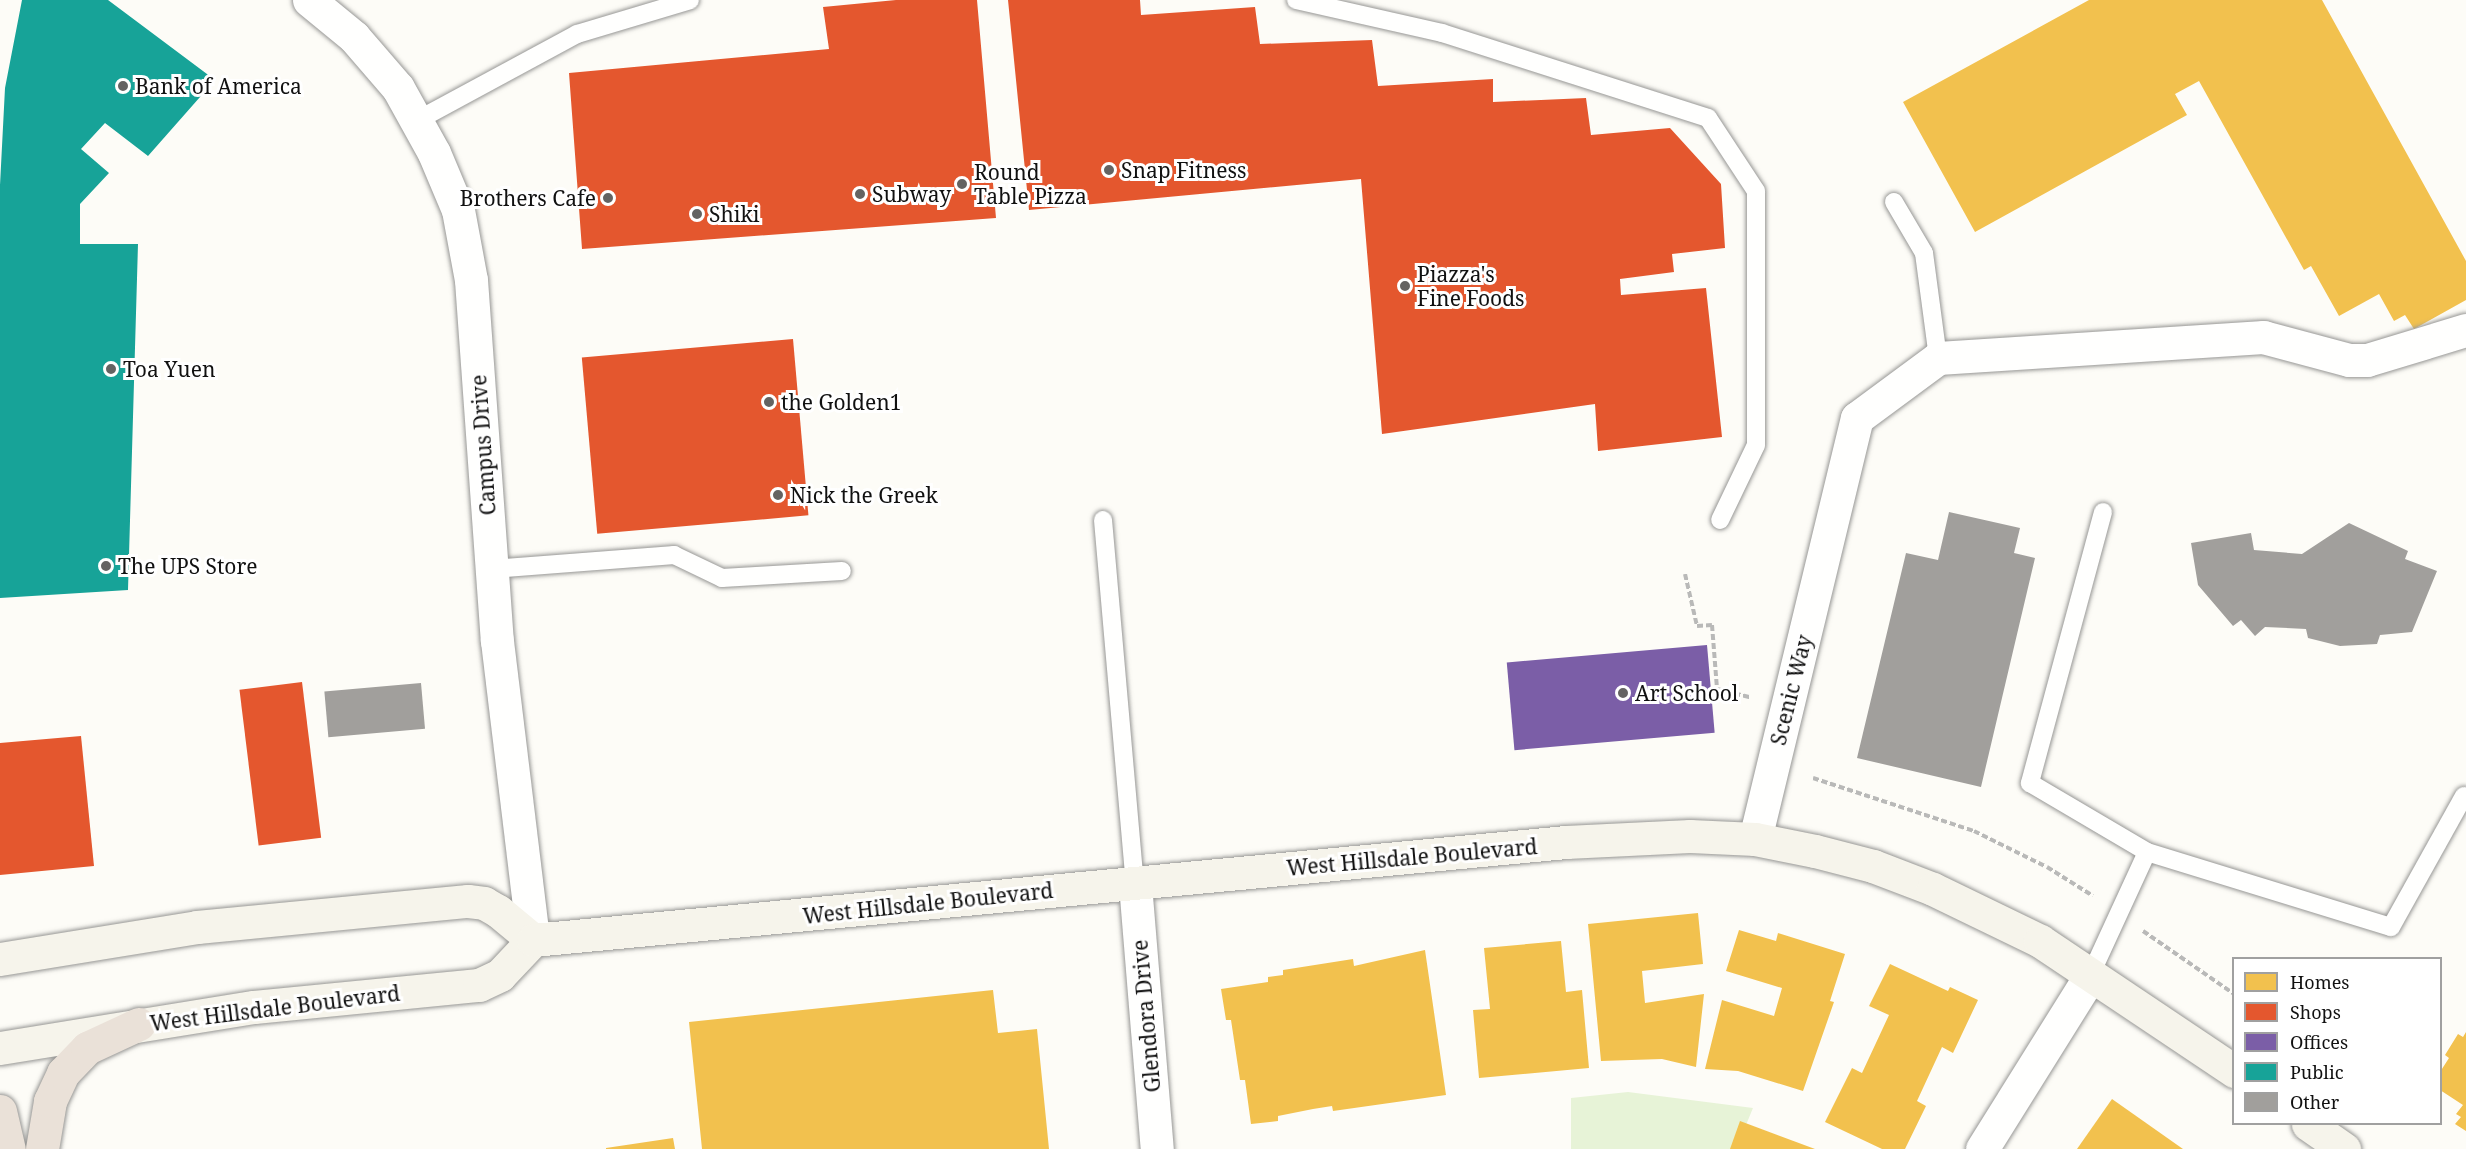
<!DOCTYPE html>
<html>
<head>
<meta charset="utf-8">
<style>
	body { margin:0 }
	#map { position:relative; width:2466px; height:1149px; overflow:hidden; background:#fdfcf7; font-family:"Noto Serif",serif }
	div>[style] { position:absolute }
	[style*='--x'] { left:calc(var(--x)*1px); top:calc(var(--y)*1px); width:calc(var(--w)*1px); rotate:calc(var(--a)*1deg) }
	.green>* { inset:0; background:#e7f3d7 }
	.homes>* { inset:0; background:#f2c14e }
	.shops>* { inset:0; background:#e4572e; transform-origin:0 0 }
	.offices>* { inset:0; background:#7b5ea7; transform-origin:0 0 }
	.public>* { inset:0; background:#17a398 }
	.building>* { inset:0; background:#a19f9c; transform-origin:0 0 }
	.path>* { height:4px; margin-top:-2px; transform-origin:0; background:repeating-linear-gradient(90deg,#b9b9b8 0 6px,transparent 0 9px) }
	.roads { filter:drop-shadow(0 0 2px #979795) drop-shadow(0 0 2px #979795) }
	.service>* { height:18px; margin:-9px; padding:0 9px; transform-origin:9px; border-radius:9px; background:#fffffe }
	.minor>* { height:33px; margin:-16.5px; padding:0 16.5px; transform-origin:16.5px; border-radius:16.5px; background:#fffffe }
	.tertiary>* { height:33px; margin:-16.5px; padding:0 16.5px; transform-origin:16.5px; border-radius:16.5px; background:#fffffe }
	.secondary>* { height:33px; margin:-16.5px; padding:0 16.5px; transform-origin:16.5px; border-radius:16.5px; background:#f6f4eb }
	.motorway>* { height:33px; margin:-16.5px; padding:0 16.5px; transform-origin:16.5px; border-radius:16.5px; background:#eae1d8 }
	.dots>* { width:16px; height:16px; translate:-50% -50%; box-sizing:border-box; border:3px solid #fff; border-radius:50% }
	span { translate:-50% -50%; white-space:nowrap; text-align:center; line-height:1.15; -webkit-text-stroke:6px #fff; paint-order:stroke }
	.poi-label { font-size:21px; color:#111 }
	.left { translate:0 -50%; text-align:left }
	.right { translate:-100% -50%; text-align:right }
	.street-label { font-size:21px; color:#111 }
	.legend { position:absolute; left:2232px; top:957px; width:210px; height:168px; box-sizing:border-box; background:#fff; border:2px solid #a0a0a0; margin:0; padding:8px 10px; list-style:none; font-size:18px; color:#111 }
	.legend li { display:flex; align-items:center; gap:12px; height:30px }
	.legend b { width:30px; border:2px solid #a0a0a0 }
</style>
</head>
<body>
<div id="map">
	<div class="green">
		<i style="clip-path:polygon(1628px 1092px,1753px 1108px,1736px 1149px,1571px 1149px,1571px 1098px)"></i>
	</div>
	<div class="homes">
		<i style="clip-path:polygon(2089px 0,2322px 0,2466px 261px,2466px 300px,2414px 329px,2405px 315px,2394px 321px,2379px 294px,2339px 316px,2311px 266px,2304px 270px,2199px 81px,2175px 94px,2187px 115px,1975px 232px,1903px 102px)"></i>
		<i style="clip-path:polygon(1698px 913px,1703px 964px,1642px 971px,1645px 1003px,1704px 994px,1696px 1067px,1662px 1059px,1601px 1061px,1588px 924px)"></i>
		<i style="clip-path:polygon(1739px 930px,1776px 941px,1778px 933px,1845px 954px,1830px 1001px,1834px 1002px,1803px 1091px,1738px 1071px,1705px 1069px,1722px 1000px,1774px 1016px,1782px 988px,1726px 971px)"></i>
		<i style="clip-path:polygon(1561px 941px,1566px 992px,1582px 990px,1589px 1068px,1479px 1078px,1473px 1010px,1490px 1009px,1484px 948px)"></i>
		<i style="clip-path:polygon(1425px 950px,1446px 1095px,1333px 1111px,1332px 1106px,1313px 1109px,1278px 1116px,1278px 1121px,1251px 1124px,1245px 1080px,1240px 1080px,1231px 1020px,1226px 1020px,1221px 989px,1268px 982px,1268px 977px,1283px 975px,1283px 970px,1353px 959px,1354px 966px)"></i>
		<i style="clip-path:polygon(1890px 964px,1948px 991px,1950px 987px,1978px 1000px,1953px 1053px,1942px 1047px,1917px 1101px,1926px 1106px,1905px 1149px,1882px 1149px,1825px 1122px,1852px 1068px,1862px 1073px,1889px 1015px,1869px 1006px)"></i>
		<i style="clip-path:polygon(993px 990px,998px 1033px,1037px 1029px,1049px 1149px,702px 1149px,689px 1022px)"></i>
		<i style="clip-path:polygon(2466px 1032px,2466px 1131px,2455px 1124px,2461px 1117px,2456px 1114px,2463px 1105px,2440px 1090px,2440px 1072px,2449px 1058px,2445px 1055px,2458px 1034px,2463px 1037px)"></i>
		<i style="clip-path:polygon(2112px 1099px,2183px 1149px,2077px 1149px)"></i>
		<i style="clip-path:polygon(1740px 1121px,1815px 1149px,1730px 1149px)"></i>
		<i style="clip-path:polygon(673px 1138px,675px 1149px,606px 1149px,606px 1148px)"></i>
	</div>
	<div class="shops">
		<i style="clip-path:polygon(896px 0,977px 0,996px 218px,582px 249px,569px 73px,829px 49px,823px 7px)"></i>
		<i style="clip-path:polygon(1008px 0,1140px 0,1141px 15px,1255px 7px,1260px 44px,1372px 40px,1378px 86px,1493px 79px,1493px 102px,1586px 98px,1591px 135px,1670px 128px,1721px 184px,1725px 248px,1672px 254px,1674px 272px,1620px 279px,1621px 295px,1706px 288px,1722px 437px,1598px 451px,1595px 404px,1382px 434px,1361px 179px,1029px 210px)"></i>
		<i style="left:793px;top:339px;width:177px;height:212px;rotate:85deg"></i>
		<i style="left:302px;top:682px;width:157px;height:63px;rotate:83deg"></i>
		<i style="clip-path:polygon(81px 736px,94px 866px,0 875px,0 743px)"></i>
	</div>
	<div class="offices">
		<i style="left:1707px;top:645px;width:88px;height:201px;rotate:85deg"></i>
	</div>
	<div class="public">
		<i style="clip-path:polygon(22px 0,108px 0,215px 80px,148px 156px,105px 123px,81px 149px,109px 173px,80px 204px,80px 244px,138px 244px,128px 590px,0 598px,0 185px,5px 88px)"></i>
	</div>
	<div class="building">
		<i style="clip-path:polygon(1949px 512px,2020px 528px,2014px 553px,2035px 558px,1981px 787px,1857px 758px,1906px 553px,1938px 560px)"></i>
		<i style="clip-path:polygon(2349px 523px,2408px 551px,2405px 559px,2437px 571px,2412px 632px,2380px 635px,2377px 644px,2340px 646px,2308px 638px,2306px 629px,2265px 627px,2255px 636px,2241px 620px,2233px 626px,2198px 585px,2191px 543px,2251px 533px,2254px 550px,2302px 554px)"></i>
		<i style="left:421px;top:683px;width:46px;height:97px;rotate:85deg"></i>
	</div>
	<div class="path">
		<i style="--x:1685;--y:574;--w:53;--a:77"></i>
		<i style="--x:1697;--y:626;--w:15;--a:-4"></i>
		<i style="--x:1712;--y:625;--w:64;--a:85.5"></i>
		<i style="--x:1717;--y:689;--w:34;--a:14"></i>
		<i style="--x:1813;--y:778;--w:169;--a:18.2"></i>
		<i style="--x:1974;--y:831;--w:81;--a:26.3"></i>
		<i style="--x:2047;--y:867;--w:54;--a:32.2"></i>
		<i style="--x:2143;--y:931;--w:111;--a:34.7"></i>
	</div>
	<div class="roads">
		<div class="service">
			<i style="--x:1296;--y:0;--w:150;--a:12.7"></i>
			<i style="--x:1442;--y:33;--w:279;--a:17.7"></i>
			<i style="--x:1708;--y:118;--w:87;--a:56.7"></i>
			<i style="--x:1756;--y:191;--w:254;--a:90"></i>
			<i style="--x:1756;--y:445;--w:83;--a:115.6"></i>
			<i style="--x:418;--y:120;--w:181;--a:-28.4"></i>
			<i style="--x:577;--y:34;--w:118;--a:-16.7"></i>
			<i style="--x:1894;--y:202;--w:59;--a:59.5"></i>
			<i style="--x:1924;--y:253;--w:106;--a:82.4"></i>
			<i style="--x:2103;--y:512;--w:281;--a:105.1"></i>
			<i style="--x:2030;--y:783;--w:136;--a:30.5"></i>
			<i style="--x:1103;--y:520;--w:365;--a:85"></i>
			<i style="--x:492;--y:569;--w:183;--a:-4.4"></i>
			<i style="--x:674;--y:555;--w:53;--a:25.6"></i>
			<i style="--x:722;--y:578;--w:120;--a:-3.3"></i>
			<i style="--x:2090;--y:976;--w:136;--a:-65.3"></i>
			<i style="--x:2147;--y:852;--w:255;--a:17.1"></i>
			<i style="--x:2391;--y:927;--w:150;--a:-60.9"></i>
		</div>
		<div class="minor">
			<i style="--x:309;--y:0;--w:58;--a:39.4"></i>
			<i style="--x:354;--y:37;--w:67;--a:49.2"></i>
			<i style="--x:398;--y:88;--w:74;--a:61"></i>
			<i style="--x:434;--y:153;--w:62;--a:67.2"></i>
			<i style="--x:458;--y:210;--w:71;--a:79.5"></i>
			<i style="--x:471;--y:280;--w:362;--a:85.9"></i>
			<i style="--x:497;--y:641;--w:301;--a:83.1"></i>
			<i style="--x:1755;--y:839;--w:433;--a:-76.4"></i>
			<i style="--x:1857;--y:418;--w:101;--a:-36.5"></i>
			<i style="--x:1938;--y:358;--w:326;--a:-3.7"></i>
			<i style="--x:2263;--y:337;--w:89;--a:15"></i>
			<i style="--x:2349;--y:360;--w:18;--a:0"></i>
			<i style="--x:2367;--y:360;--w:103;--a:-16.9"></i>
			<i style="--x:1982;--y:1149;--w:204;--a:-58"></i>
		</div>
		<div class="tertiary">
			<i style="--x:1135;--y:884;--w:266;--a:85.3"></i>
		</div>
		<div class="secondary">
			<i style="--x:0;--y:959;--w:200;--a:-9.2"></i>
			<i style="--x:197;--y:927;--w:272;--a:-5.5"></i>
			<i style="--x:468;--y:901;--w:16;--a:7"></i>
			<i style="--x:484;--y:903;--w:16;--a:30"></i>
			<i style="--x:498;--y:911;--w:45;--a:39.6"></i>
			<i style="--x:0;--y:1048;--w:257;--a:-9.2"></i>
			<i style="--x:254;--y:1007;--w:226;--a:-5.6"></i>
			<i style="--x:479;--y:985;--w:23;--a:-25"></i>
			<i style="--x:500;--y:975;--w:48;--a:-46.7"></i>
			<i style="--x:533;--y:940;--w:1038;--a:-5.42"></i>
			<i style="--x:1566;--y:842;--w:124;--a:-2.8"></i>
			<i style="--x:1690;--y:836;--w:65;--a:2.6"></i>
			<i style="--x:1755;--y:839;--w:61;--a:11.3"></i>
			<i style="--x:1815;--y:851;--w:60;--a:14.5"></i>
			<i style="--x:1873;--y:866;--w:64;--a:21"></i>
			<i style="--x:1933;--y:889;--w:119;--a:25.9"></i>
			<i style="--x:2040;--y:941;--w:234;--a:33.8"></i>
			<i style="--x:2308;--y:1124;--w:44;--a:34.8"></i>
		</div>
		<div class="motorway">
			<i style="--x:0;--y:1111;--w:39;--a:77"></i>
			<i style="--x:42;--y:1149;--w:49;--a:-80.5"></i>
			<i style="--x:50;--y:1101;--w:31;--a:-65"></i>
			<i style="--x:63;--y:1073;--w:35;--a:-46"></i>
			<i style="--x:87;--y:1048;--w:57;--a:-24.8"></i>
		</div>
	</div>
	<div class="dots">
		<i style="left:123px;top:86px;background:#646362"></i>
		<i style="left:1109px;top:170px;background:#646362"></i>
		<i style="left:962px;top:184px;background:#646362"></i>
		<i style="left:860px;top:194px;background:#646362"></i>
		<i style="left:608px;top:198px;background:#646362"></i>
		<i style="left:697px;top:214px;background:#646362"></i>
		<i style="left:1405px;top:286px;background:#646362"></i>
		<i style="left:111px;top:369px;background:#646362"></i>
		<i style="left:769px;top:402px;background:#646362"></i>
		<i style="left:778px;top:495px;background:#646362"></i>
		<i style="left:106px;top:566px;background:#646362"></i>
		<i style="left:1623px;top:693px;background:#646362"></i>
	</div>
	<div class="poi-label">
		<span class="left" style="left:135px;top:86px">Bank of America</span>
		<span class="left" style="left:1121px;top:170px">Snap Fitness</span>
		<span class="left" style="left:974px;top:184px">Round<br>Table Pizza</span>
		<span class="left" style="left:872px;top:194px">Subway</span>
		<span class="right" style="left:596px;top:198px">Brothers Cafe</span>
		<span class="left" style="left:709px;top:214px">Shiki</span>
		<span class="left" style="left:1417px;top:286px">Piazza's<br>Fine Foods</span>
		<span class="left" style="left:123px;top:369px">Toa Yuen</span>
		<span class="left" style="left:781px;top:402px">the Golden1</span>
		<span class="left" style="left:790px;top:495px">Nick the Greek</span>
		<span class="left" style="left:118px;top:566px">The UPS Store</span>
		<span class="left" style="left:1635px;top:693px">Art School</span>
	</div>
	<div class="street-label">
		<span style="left:483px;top:445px;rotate:-94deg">Campus Drive</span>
		<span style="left:1791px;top:690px;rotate:-76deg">Scenic Way</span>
		<span style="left:1412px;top:857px;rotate:-5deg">West Hillsdale Boulevard</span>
		<span style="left:928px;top:903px;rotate:-6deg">West Hillsdale Boulevard</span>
		<span style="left:275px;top:1008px;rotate:-7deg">West Hillsdale Boulevard</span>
		<span style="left:1146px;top:1016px;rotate:-95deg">Glendora Drive</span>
	</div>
	<ul class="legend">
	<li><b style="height:16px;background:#f2c14e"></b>Homes</li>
	<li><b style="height:16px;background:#e4572e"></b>Shops</li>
	<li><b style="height:16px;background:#7b5ea7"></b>Offices</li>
	<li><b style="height:16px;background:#17a398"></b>Public</li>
	<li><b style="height:16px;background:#a19f9c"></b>Other</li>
	</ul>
</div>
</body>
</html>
